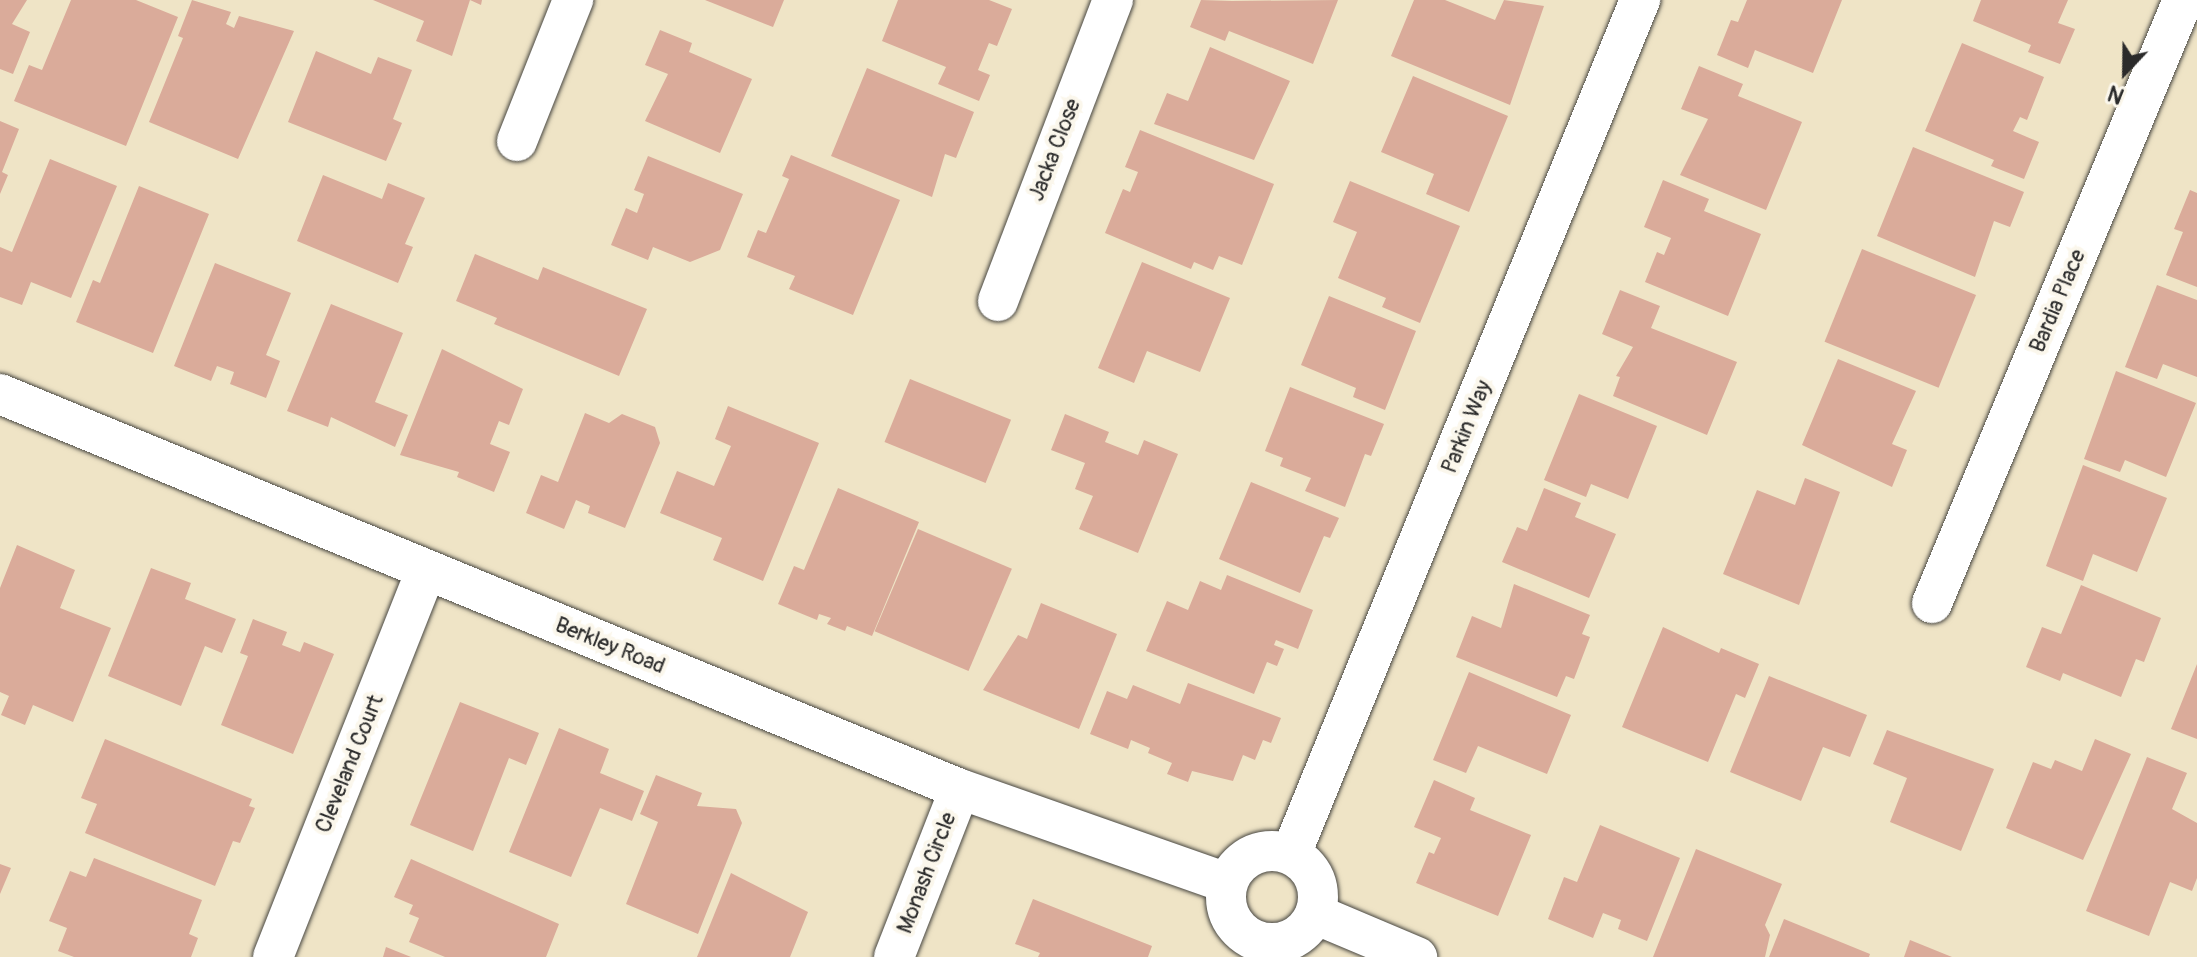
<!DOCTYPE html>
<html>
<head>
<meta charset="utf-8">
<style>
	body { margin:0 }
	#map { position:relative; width:2197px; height:957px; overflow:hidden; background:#efe4c6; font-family:Pangolin,sans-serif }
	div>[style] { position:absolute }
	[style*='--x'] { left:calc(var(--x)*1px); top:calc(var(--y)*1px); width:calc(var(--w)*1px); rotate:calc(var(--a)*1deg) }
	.building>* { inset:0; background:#daab9a; transform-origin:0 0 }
	.roads { filter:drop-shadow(0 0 2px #484742) drop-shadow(0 0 2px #484742) }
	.street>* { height:40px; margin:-20px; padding:0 20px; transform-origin:20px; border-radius:20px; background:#fff }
	.street>.ring { margin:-20px; padding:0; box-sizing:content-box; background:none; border:40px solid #fff; border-radius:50% }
	span { translate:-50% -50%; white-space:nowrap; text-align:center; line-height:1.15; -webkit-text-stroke:8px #fbf7ec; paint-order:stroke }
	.street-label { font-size:22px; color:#2b2b2b }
	.north { position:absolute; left:2085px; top:32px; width:80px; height:80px; -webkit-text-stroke:6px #fbf7ec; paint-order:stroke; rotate:202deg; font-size:22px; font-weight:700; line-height:32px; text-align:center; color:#2b2b2b }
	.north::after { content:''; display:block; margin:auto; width:28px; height:36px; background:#2b2b2b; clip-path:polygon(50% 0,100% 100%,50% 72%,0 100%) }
</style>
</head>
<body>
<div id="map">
	<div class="building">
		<i style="clip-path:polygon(0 0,27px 0,12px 24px,30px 32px,13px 74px,0 69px)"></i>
		<i style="clip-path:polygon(71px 0,136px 0,178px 17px,126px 146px,14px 101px,29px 65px,42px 70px)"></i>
		<i style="clip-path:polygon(192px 0,231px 12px,226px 24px,234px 28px,239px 16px,294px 31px,238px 159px,149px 122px,183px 38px,178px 36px)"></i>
		<i style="clip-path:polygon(373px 0,482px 0,481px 5px,470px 0,452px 56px,416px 41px,424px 21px)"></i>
		<i style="clip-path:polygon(705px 0,784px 0,773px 27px)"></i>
		<i style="clip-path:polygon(898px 0,989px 0,1012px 9px,997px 46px,989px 43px,978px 70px,990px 75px,979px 101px,938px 84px,946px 67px,882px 41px)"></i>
		<i style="clip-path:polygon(1201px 0,1232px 1px,1338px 0,1313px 64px,1229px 31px,1225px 41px,1190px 27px)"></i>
		<i style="clip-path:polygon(1414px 0,1445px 0,1495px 20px,1504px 0,1544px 6px,1510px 105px,1391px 56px)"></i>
		<i style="clip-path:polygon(1747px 0,1842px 0,1813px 73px,1755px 50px,1748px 68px,1717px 55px,1731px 20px,1738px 22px)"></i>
		<i style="clip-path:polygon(1981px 0,2068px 0,2058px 23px,2075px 29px,2060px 64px,2028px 52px,2031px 45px,1973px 21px)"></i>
		<i style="clip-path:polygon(660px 30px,692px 43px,689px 52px,752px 79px,720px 153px,645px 121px,668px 74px,645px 65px)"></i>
		<i style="clip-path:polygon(1962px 43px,2044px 77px,2027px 120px,2020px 117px,2013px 131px,2039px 142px,2024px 179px,1991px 166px,1994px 160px,1925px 131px)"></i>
		<i style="clip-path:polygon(1210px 47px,1290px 81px,1254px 160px,1154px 124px,1167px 93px,1188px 101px)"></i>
		<i style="clip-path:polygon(316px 51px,371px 74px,378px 57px,412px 70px,393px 119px,402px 123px,386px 161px,288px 122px)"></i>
		<i style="clip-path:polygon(1699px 66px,1743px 84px,1738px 96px,1802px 122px,1766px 210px,1680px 175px,1708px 119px,1681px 109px)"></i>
		<i style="clip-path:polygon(867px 68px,974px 112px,956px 158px,945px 154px,932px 197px,831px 156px)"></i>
		<i style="clip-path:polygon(1413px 76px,1508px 116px,1469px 212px,1426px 194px,1434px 174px,1381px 152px)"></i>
		<i style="clip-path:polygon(0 121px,19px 129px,2px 172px,8px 175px,0 194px)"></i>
		<i style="clip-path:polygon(1140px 130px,1274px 184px,1242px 265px,1219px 256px,1213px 270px,1194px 262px,1191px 269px,1105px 233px,1123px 189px,1130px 192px,1138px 172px,1125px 167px)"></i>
		<i style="clip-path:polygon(1913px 147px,2024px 192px,2010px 227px,1994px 221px,1975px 277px,1877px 236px)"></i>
		<i style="clip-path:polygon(791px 155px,900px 200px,853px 315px,789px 289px,795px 276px,747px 257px,758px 230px,766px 233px,789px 179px,782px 176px)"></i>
		<i style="clip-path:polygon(648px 156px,743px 194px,720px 250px,690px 262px,653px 247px,648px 260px,611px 245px,626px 208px,637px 213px,644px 194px,634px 190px)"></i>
		<i style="clip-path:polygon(50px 159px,117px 186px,71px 298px,31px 282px,22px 305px,0 297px,0 247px,12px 252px)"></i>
		<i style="clip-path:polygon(323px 175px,382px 199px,388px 183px,425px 198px,405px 244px,413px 247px,398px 283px,297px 241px)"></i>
		<i style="clip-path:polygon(1663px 180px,1709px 199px,1704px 211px,1761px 234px,1728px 316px,1645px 282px,1657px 252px,1664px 255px,1671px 238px,1644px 227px)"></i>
		<i style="clip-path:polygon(1350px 181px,1460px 226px,1420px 323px,1382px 307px,1386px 298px,1338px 278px,1357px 232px,1333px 222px)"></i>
		<i style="clip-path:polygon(139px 186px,209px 214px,153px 353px,76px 322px,93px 280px,100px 283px)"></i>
		<i style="clip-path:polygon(2190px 190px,2197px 193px,2197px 287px,2166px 275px,2183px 232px,2174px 229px)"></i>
		<i style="left:1862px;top:249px;width:123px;height:100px;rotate:22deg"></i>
		<i style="clip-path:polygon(475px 254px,538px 280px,543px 267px,647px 309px,619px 376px,494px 324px,497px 318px,456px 301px)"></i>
		<i style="clip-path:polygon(1142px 262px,1230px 298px,1200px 372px,1147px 351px,1134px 383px,1098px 368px)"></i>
		<i style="clip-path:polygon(215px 263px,291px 293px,266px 355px,280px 361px,266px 398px,230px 384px,234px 372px,217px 366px,211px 381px,174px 366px)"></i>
		<i style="clip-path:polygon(2157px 285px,2197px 300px,2197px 377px,2163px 364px,2157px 379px,2125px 367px)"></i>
		<i style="clip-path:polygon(1620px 290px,1660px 306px,1651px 328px,1737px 362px,1707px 435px,1613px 396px,1620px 377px,1616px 376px,1633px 347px,1602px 334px)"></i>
		<i style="clip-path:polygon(1329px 296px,1416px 331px,1385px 410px,1353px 397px,1356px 388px,1301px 365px)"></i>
		<i style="clip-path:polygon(331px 304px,403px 333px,375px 402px,408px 415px,395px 447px,331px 417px,328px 427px,287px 411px)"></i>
		<i style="clip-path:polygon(442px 349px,523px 389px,509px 425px,499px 421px,490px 444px,510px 452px,494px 492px,457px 477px,459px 472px,400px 455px)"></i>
		<i style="clip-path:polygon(1838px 359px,1916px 391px,1892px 444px,1907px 450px,1892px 487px,1802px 445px)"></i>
		<i style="clip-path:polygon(2116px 371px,2196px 403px,2166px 477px,2125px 460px,2120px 472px,2084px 459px)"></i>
		<i style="left:910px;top:379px;width:109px;height:68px;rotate:22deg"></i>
		<i style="clip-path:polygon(1290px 387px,1384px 424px,1371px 456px,1365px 454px,1345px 507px,1305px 491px,1311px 478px,1280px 466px,1283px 458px,1265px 451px)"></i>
		<i style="clip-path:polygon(1579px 394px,1657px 426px,1628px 499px,1591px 484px,1586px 497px,1544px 480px)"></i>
		<i style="clip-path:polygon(728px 406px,819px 443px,763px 581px,713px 560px,722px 538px,660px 513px,677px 471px,714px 486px,731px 446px,715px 439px)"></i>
		<i style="clip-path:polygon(585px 413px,609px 423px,622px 414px,655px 427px,660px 443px,625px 528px,588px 513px,590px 506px,576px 500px,564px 529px,526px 513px,541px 475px,558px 482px)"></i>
		<i style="clip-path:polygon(1065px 414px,1109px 432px,1105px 442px,1138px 455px,1144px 440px,1178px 454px,1138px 553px,1079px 529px,1093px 496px,1075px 489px,1085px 463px,1051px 450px)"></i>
		<i style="clip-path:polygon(2083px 465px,2167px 498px,2137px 572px,2093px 554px,2083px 581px,2046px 566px)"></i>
		<i style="clip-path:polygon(1805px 478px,1840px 492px,1799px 605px,1723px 574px,1757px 490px,1795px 505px)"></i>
		<i style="clip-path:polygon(1251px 482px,1339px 518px,1330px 538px,1324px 536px,1300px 593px,1219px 559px)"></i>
		<i style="clip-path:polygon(838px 488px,919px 522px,872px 636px,847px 626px,845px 631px,827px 624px,831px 618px,819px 614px,817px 620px,778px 604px,794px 566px,804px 570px)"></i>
		<i style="clip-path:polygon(1544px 488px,1581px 503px,1575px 517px,1616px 534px,1589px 598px,1502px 562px,1517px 527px,1527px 531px)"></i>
		<i style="left:918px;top:529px;width:102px;height:111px;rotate:23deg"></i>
		<i style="clip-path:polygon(17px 545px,75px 570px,60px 608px,111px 628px,73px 722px,33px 705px,25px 725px,1px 715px,9px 696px,0 692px,0 588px)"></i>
		<i style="clip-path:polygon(151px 568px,191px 583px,185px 599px,236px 619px,222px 653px,205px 646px,181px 706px,108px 676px)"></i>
		<i style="clip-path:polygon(1227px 575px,1313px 610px,1298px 649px,1276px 640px,1274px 645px,1284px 649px,1277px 666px,1267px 662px,1254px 694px,1146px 651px,1167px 601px,1188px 610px,1200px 581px,1221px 590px)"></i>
		<i style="clip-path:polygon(1514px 584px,1590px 615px,1582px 634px,1590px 637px,1574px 679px,1566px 676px,1557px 697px,1456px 657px,1472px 616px,1501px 628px)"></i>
		<i style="clip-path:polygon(2081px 585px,2161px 618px,2144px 662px,2136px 659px,2121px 697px,2063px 673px,2060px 681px,2026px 667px,2042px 627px,2061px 634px)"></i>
		<i style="clip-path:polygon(1041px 603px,1117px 634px,1079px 729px,983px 690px,1018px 635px,1027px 639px)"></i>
		<i style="clip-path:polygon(253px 619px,287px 632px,282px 645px,300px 652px,304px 642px,334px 654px,293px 754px,221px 725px,248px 656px,240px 653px)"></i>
		<i style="clip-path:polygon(1663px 627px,1719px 653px,1721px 648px,1759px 664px,1745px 698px,1736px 694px,1708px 762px,1622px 727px)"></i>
		<i style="clip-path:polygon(2197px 664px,2197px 739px,2171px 729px)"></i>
		<i style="clip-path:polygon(1469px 672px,1571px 715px,1547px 774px,1478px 746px,1466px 773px,1433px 760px)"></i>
		<i style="clip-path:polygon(1769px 676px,1867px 715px,1850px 757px,1823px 747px,1801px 801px,1730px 772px)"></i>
		<i style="clip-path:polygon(1188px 683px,1281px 718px,1271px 743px,1263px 740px,1255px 760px,1243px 755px,1233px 781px,1192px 771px,1188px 782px,1167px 774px,1172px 763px,1148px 753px,1150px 748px,1131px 740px,1128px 749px,1090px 734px,1107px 691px,1127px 699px,1133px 685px,1180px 704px)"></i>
		<i style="clip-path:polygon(460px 702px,539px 733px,526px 765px,509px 758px,473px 851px,410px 825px)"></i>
		<i style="clip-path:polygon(559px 728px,609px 749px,600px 773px,644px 791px,632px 821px,600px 808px,571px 877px,509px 852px)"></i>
		<i style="clip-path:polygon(1887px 730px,1994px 769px,1961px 851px,1890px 822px,1907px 778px,1873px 764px)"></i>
		<i style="clip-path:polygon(105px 739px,252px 799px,249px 806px,255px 808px,240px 843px,233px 841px,215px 886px,85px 833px,97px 804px,81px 798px)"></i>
		<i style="clip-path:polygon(2095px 739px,2131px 754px,2083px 860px,2006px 828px,2033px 762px,2051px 769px,2055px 760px,2082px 771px)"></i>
		<i style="clip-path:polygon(2147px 757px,2187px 773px,2172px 809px,2197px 823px,2197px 878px,2192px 891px,2170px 882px,2149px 936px,2086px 911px)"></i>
		<i style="clip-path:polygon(656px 775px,702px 793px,697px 806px,736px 809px,742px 823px,698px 934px,626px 904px,658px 822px,640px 814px)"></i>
		<i style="clip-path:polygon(1434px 780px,1475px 798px,1470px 810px,1531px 835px,1498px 916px,1416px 883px,1429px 852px,1434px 854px,1441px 838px,1414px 827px)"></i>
		<i style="clip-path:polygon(1600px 825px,1680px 858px,1647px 941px,1618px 929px,1621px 920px,1603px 913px,1593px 938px,1548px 919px,1564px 877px,1577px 882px)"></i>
		<i style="clip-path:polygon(1696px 849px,1782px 884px,1765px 925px,1770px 935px,1765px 957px,1653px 957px)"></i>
		<i style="clip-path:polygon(94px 858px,202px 900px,189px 934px,198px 938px,191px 957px,74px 957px,58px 951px,67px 928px,49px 921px,70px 871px,86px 877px)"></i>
		<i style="clip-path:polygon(411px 859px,559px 924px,546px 957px,445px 957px,409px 942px,419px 918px,409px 914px,413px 905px,394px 897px)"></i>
		<i style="clip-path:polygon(0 864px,11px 868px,0 894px)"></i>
		<i style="clip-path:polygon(731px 873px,808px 912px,790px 957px,697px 957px)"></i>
		<i style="clip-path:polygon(1033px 899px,1152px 946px,1148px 957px,1038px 957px,1040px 953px,1015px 944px)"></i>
		<i style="clip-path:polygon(1784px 919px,1870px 954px,1869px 957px,1769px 957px)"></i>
		<i style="clip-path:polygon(1910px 940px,1952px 957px,1904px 957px)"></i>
		<i style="clip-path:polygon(386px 947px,411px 957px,383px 957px)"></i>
	</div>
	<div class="roads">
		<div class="street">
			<i style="--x:517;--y:141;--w:152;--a:-68.3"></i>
			<i style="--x:998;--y:301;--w:322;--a:-69.1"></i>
			<i style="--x:0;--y:394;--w:1038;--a:22.37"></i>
			<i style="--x:960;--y:789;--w:283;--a:19.4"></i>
			<i style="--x:1932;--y:603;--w:653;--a:-67.4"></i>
			<i class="ring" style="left:1226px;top:851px;width:52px;height:52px"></i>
			<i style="--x:1291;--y:854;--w:923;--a:-67.77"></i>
			<i style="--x:1315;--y:914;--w:111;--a:22.9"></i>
			<i style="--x:273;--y:957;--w:416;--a:-68.4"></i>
			<i style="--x:894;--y:957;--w:180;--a:-68.6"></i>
		</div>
	</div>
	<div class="street-label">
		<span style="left:1055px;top:150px;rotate:-69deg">Jacka Close</span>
		<span style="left:2058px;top:301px;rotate:-67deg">Bardia Place</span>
		<span style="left:1467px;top:427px;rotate:-68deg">Parkin Way</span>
		<span style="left:610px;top:646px;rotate:22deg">Berkley Road</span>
		<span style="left:350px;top:764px;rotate:-68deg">Cleveland Court</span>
		<span style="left:927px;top:873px;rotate:-69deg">Monash Circle</span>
	</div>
	<div class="north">N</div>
</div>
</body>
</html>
